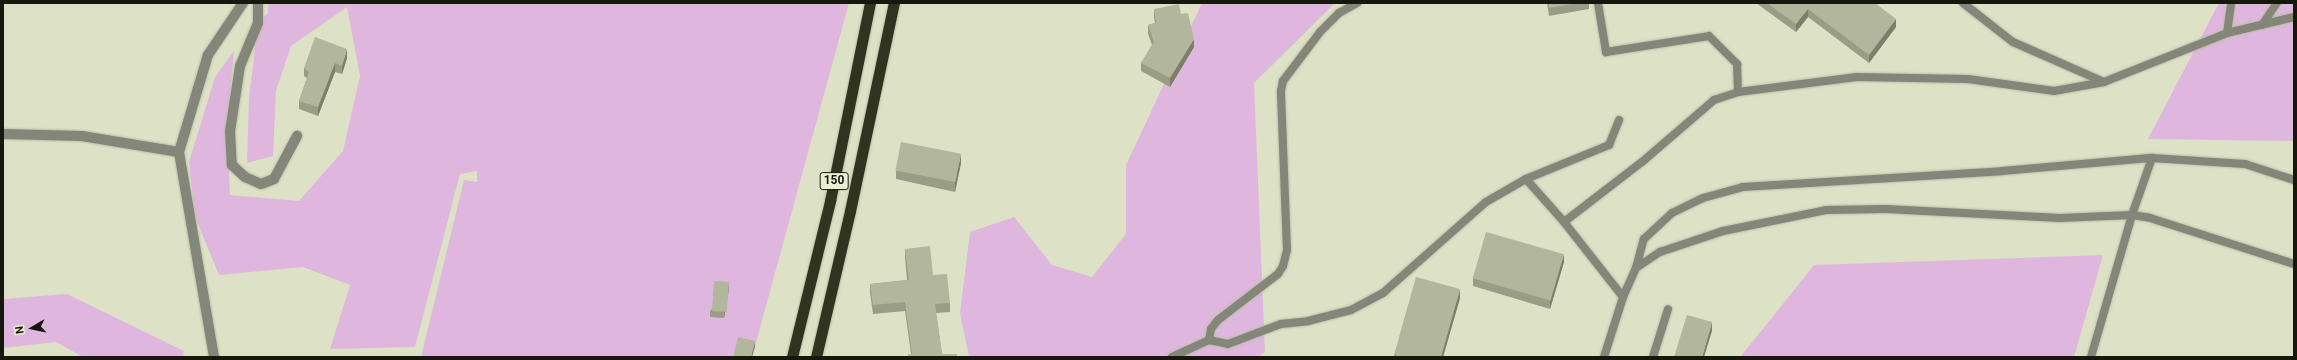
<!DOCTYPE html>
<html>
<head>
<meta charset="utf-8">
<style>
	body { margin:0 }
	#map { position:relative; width:2297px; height:360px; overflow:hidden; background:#dde2c6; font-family:Roboto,sans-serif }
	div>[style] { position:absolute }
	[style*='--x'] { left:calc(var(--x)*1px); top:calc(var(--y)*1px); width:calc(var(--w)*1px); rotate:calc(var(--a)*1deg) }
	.green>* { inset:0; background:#dfb7de }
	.roads { filter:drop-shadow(0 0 1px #b9bea5) drop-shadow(0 0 1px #b9bea5) }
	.service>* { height:8px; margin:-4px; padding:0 4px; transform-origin:4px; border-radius:4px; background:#84867a }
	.minor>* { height:10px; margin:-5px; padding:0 5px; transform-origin:5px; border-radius:5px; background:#84867a }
	.trunk>* { height:11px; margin:-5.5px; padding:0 5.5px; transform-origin:5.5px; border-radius:5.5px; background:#30331e }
	.wall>* { inset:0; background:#999d86 }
	.shaded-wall>* { inset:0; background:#7d7f6d }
	.building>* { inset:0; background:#b2b69c; transform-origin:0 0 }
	span { translate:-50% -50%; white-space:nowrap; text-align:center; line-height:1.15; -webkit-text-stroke:4px #eaefd3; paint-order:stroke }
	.shield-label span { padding:1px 3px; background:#eaefd3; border:1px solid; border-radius:3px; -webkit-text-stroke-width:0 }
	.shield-label { font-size:12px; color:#16180e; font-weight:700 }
	.frame { position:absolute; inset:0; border:4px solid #16180e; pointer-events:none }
	.north { position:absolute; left:12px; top:308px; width:40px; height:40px; -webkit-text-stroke:3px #eaefd3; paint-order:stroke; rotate:261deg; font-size:11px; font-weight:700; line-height:16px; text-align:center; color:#16180e }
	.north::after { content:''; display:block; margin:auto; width:14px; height:18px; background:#16180e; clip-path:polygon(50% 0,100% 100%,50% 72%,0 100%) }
</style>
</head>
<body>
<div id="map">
	<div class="green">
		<i style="clip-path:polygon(268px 3px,849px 3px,752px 357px,421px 357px,464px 180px,477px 182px,477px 171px,460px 174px,415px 347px,330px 349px,350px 285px,303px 267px,219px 275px,195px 217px,189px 162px,215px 77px,234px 51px,227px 127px,230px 195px,299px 201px,343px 151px,360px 76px,347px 7px,291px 46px,276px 91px,273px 156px,247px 163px,249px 98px,258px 23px,268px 13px)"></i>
		<i style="clip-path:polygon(1202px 3px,1335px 3px,1254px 83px,1265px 352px,1258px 357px,969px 357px,960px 313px,970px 232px,1014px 217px,1052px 265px,1092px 277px,1126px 234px,1126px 165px)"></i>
		<i style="clip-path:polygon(2219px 3px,2294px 3px,2294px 141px,2148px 139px)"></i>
		<i style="clip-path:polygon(2103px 255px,2074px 357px,1741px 356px,1814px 265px)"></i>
		<i style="clip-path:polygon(67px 294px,184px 351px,183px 357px,83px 357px,56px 342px,3px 348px,3px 299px)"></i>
	</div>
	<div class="roads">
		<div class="service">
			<i style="--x:1598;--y:3;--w:50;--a:80.7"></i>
			<i style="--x:1606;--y:52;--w:104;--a:-8.8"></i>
			<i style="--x:1709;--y:36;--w:40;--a:45"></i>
			<i style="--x:1737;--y:64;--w:28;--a:88"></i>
			<i style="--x:1963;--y:3;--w:63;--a:38"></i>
			<i style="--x:2013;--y:42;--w:99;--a:23.7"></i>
			<i style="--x:2262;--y:25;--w:27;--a:-56"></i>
			<i style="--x:2227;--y:33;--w:69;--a:-13.4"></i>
			<i style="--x:1526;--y:179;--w:57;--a:48.5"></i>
			<i style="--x:1636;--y:268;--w:30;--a:-75"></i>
			<i style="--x:1644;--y:239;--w:38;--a:-43"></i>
			<i style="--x:1672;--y:213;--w:34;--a:-26"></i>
			<i style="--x:1703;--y:198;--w:41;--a:-15.4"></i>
			<i style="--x:1743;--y:187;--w:259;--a:-3.5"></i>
			<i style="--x:2002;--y:171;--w:151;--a:-5"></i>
			<i style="--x:1623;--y:297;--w:95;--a:-128.2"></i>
			<i style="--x:1564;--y:222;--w:98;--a:-37.6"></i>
			<i style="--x:1642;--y:162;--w:95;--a:-40.7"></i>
			<i style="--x:1714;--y:100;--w:25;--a:-18"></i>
			<i style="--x:1738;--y:92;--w:120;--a:-7.2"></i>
			<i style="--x:1857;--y:77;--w:111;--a:1"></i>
			<i style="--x:1968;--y:79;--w:87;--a:7.9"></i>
			<i style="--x:2054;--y:91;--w:51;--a:-10.2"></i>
			<i style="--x:2104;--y:82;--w:132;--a:-21.7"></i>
			<i style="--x:2227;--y:33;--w:30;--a:-82"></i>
			<i style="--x:1209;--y:340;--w:11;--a:-80"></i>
			<i style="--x:1211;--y:329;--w:11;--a:-52"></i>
			<i style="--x:1218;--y:320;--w:76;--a:-37.5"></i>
			<i style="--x:1278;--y:274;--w:9;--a:-58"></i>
			<i style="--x:1283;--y:266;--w:16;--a:-76"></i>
			<i style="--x:1287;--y:250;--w:159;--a:-92.2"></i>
			<i style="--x:1281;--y:91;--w:10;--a:-79"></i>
			<i style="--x:1283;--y:81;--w:61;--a:-52.9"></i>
			<i style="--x:1320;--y:32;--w:27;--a:-45"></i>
			<i style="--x:1339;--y:13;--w:21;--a:-29"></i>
			<i style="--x:1172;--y:357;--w:41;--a:-24.7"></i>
			<i style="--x:1209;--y:340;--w:19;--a:12"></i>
			<i style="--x:1228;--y:344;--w:57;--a:-20.7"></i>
			<i style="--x:1281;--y:324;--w:27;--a:-6"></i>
			<i style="--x:1308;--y:321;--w:44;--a:-14.3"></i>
			<i style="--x:1351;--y:310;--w:36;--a:-28"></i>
			<i style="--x:1383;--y:293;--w:137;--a:-41.5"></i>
			<i style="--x:1486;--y:202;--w:46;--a:-29.9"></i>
			<i style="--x:1526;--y:179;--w:90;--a:-22.3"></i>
			<i style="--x:1609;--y:145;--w:27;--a:-68"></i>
			<i style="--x:1604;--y:357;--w:63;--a:-72.4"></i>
			<i style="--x:1623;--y:297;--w:32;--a:-66"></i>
			<i style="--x:1636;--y:268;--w:29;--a:-34"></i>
			<i style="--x:1660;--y:252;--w:66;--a:-18.4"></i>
			<i style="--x:1723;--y:231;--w:105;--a:-11.5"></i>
			<i style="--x:1826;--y:210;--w:60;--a:-1"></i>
			<i style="--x:1886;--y:209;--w:174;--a:3"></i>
			<i style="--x:2060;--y:218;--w:72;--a:-2.4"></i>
			<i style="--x:2132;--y:215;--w:18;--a:9"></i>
			<i style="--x:2150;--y:218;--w:151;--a:17.7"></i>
			<i style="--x:1653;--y:357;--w:50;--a:-72.6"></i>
			<i style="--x:2091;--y:357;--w:148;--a:-73.9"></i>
			<i style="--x:2132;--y:215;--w:60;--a:-70.7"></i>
			<i style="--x:2152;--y:158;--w:93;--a:3.7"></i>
			<i style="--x:2245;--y:164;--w:52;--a:18.1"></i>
		</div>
		<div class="minor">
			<i style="--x:258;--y:3;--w:20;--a:90"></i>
			<i style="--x:258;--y:23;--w:47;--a:112.7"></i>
			<i style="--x:240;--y:66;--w:66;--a:98.7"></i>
			<i style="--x:230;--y:131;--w:34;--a:87"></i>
			<i style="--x:232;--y:165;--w:18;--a:43"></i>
			<i style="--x:245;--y:177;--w:17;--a:24"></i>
			<i style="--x:261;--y:184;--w:14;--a:-21"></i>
			<i style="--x:274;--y:179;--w:49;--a:-61.9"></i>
			<i style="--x:3;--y:134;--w:79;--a:1.5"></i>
			<i style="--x:82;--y:136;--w:98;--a:9.4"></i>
			<i style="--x:214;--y:357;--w:208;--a:-99.7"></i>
			<i style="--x:179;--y:152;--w:101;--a:-73.4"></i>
			<i style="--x:208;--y:55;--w:63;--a:-56.1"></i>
		</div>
		<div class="trunk">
			<i style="--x:792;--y:357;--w:161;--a:-76.3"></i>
			<i style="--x:830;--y:201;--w:202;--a:-78.6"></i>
			<i style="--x:816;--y:357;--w:150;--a:-76.9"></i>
			<i style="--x:850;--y:211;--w:213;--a:-78.1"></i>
		</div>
	</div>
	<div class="wall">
		<i style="clip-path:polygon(1547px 3px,1589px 3px,1589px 9px,1549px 16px)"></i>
		<i style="clip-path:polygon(1756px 3px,1875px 3px,1896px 27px,1869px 63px,1808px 17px,1796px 32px)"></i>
		<i style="clip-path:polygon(1154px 9px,1181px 14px,1194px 47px,1170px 87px,1141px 71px,1141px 63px,1152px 45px,1148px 34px,1148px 25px,1155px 23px,1154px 18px)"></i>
		<i style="clip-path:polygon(347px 58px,342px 74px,335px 72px,318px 116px,299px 109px,299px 101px,307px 78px,304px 76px,304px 68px)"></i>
		<i style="clip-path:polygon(961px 163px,955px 192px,896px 179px,896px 171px)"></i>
		<i style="clip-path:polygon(905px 249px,933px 275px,950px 303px,950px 312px,936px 313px,942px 354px,911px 354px,905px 311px,873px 314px,870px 293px,870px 284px,907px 280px,905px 258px)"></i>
		<i style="clip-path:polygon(1564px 262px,1550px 309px,1473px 286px,1473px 278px)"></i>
		<i style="clip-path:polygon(729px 288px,724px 318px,710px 317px,710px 311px)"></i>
		<i style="clip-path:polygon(1460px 298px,1443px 357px,1394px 357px,1394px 355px)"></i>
	</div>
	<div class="shaded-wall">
		<i style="clip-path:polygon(1808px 9px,1808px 17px,1796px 32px,1796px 24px)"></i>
		<i style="clip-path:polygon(1896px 19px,1896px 27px,1869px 63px,1869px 55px)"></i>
		<i style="clip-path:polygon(1194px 39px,1194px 47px,1170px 87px,1170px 78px)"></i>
		<i style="clip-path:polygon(347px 49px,347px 58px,342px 74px,342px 66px)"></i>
		<i style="clip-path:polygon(335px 63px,335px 72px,318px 116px,318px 107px)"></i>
		<i style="clip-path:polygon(961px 154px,961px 163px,955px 192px,955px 183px)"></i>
		<i style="clip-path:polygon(1564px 254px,1564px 262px,1550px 309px,1550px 300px)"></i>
		<i style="clip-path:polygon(729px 282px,729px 288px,724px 318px,724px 312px)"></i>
		<i style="clip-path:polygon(1460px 289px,1460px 298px,1443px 357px,1441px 357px)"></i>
		<i style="clip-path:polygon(1712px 322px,1712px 331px,1704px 357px,1702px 357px)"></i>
		<i style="clip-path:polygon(755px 341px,755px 347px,752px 357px,751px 357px)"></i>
	</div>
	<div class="building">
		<i style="clip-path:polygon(1549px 3px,1577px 3px,1549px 8px)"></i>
		<i style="clip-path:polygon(1767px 3px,1875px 3px,1896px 19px,1869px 55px,1808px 9px,1796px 24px)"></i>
		<i style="clip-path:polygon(1179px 4px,1181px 14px,1188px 13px,1194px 39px,1170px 78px,1141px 63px,1154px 42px,1148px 25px,1156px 23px,1154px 9px)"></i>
		<i style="clip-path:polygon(315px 37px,347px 49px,342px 66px,335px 63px,318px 107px,299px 101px,309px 72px,304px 68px)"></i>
		<i style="left:901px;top:142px;width:61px;height:29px;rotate:11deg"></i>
		<i style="left:1486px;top:232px;width:81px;height:48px;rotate:16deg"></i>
		<i style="clip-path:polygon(930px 246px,933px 275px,947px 274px,950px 303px,935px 304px,942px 354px,957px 354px,957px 357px,908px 357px,908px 354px,912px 354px,905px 302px,873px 305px,870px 284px,909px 280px,905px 249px)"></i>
		<i style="clip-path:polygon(1416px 277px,1460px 289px,1441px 357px,1401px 357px,1394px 355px)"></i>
		<i style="left:714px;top:281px;width:15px;height:30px;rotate:4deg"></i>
		<i style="clip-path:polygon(1687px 315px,1712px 322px,1702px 357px,1674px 357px)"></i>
		<i style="clip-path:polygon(738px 337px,755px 341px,751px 357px,733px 357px)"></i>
	</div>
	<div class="shield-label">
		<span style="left:834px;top:181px">150</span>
	</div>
	<div class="frame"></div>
	<div class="north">N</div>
</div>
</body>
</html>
